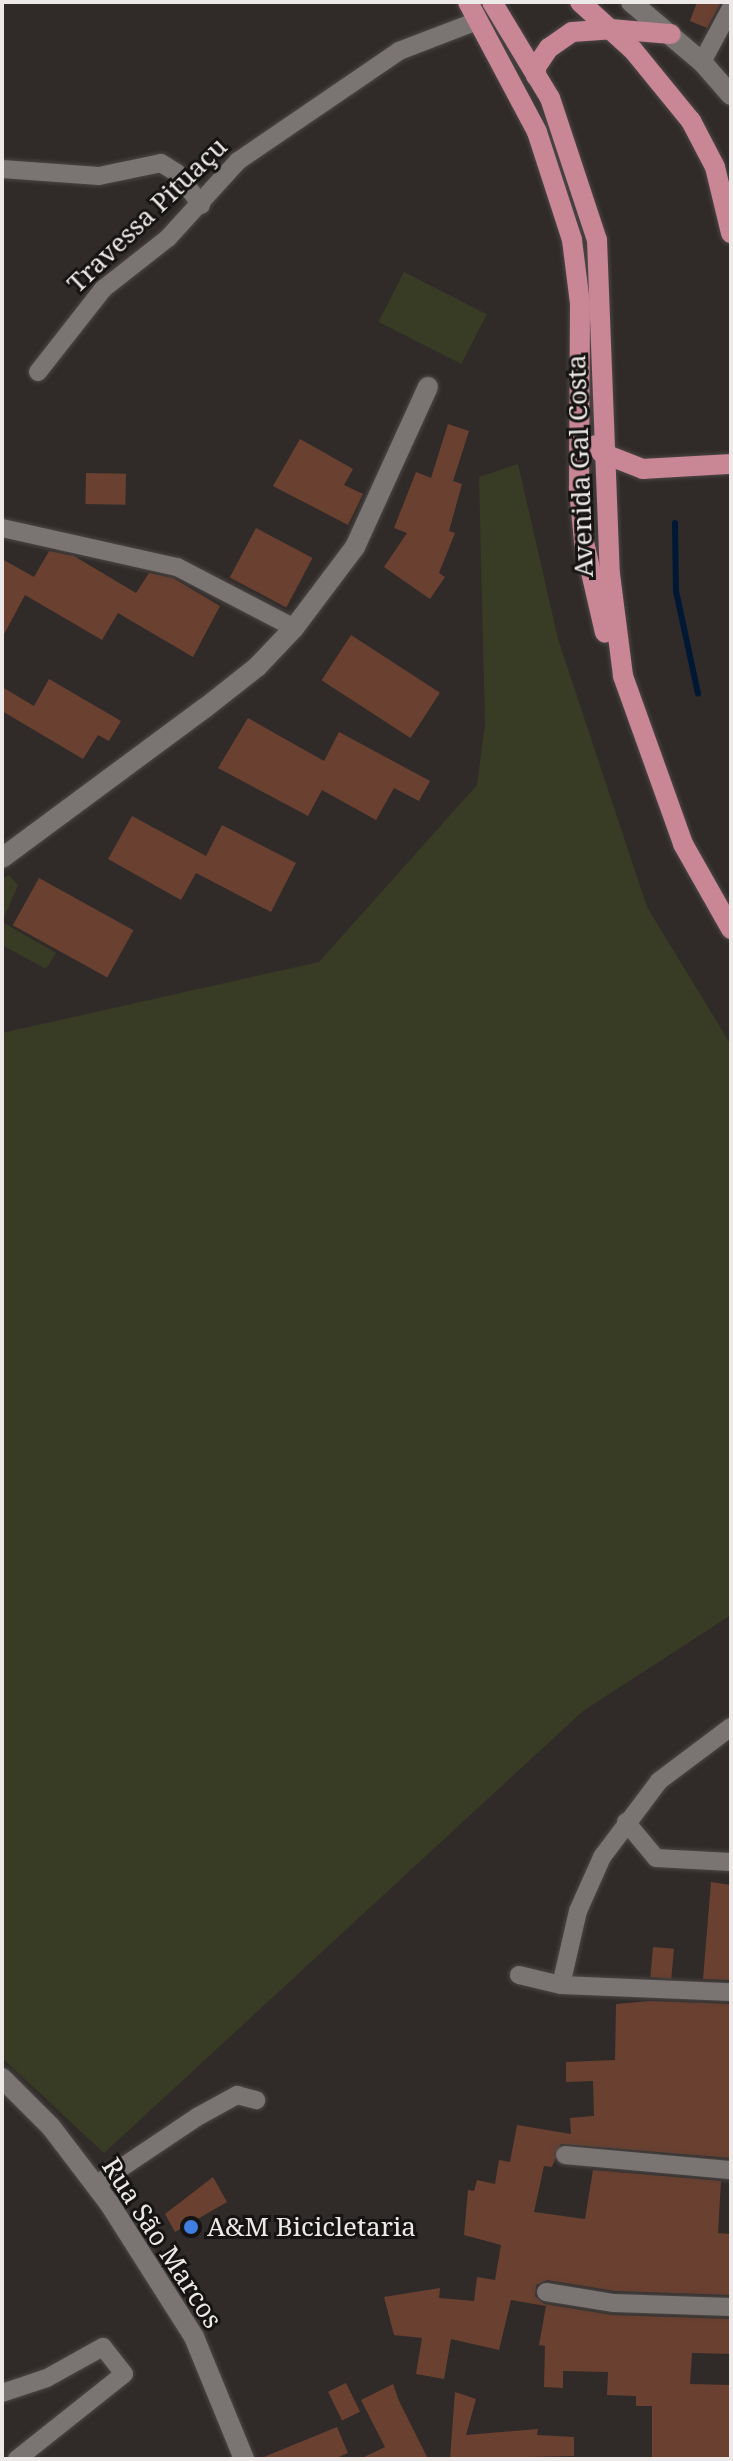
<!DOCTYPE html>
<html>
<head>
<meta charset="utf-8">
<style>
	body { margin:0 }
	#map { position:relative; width:733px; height:2461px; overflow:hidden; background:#302b29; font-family:"Noto Serif",serif }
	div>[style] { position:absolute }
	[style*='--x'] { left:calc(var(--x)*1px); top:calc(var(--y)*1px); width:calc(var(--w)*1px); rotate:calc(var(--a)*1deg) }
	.green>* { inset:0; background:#383c24; transform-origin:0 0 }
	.stream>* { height:6px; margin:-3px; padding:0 3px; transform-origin:3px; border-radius:3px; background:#001833 }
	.building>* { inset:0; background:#6a4030; transform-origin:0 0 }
	.roads { filter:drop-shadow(0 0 2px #4b4645) drop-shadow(0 0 2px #4b4645) }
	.minor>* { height:18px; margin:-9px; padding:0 9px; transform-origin:9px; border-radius:9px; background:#7a7472 }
	.tertiary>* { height:20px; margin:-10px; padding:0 10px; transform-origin:10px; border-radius:10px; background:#7a7472 }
	.secondary>* { height:20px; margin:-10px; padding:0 10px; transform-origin:10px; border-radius:10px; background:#7a7472 }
	.primary>* { height:20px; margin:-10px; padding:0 10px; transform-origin:10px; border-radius:10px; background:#c98695 }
	.dots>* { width:22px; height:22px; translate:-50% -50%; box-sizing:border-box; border:4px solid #161413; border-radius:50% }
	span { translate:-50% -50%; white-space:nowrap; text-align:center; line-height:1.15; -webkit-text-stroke:6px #161413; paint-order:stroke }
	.street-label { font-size:26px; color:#ede9e8 }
	.poi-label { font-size:26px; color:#ede9e8 }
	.left { translate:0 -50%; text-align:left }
	.frame { position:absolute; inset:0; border:4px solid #ede9e8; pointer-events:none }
</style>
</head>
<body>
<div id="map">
	<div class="green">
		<i style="left:404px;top:272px;width:93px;height:56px;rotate:27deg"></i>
		<i style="clip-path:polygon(518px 464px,558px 639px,647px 907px,731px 1045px,731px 1615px,583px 1711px,104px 2153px,2px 2058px,2px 1033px,319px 962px,477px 785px,485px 724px,479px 477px)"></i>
		<i style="clip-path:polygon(9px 875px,18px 885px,2px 922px,56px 953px,46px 969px,2px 945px,2px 879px)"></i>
	</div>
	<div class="stream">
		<i style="--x:675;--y:523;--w:68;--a:89.2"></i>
		<i style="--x:676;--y:591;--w:105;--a:77.9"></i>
	</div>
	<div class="building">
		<i style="clip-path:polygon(697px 2px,721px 2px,707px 28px,690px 21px)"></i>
		<i style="clip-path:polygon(448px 424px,469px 431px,453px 481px,462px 484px,449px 531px,455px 533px,439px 573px,445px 577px,430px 599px,384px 567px,407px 533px,394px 528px,416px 472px,431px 478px)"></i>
		<i style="clip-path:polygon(300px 439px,353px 469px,344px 485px,363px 494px,348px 525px,273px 486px)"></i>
		<i style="left:86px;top:473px;width:40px;height:31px;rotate:1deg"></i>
		<i style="left:256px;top:528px;width:64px;height:56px;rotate:28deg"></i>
		<i style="clip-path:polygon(49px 551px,74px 556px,136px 593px,149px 573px,173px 578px,220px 606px,193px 657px,118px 613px,102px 640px,25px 595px,2px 638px,2px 559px,34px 577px)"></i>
		<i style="left:351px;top:635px;width:106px;height:54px;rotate:33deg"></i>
		<i style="clip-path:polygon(49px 679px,121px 721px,109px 741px,98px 735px,83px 759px,2px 711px,2px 687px,34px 706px)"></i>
		<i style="clip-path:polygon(248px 718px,324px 761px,339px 732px,430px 781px,419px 801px,394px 788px,376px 820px,322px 790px,308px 816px,218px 768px)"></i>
		<i style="clip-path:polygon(132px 816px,206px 856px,222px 825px,296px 863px,271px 912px,196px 873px,181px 900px,108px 859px)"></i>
		<i style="left:39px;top:878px;width:108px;height:54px;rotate:29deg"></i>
		<i style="clip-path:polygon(711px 1882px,731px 1885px,731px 1980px,703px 1979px)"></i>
		<i style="left:653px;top:1947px;width:21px;height:30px;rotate:5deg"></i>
		<i style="clip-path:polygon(650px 2001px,731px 2004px,731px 2158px,561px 2144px,552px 2167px,544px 2166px,534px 2212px,585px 2219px,593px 2170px,721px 2181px,718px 2233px,731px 2234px,731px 2295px,615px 2291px,547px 2280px,536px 2285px,535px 2296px,544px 2304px,612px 2315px,731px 2319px,731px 2354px,692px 2353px,690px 2384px,731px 2385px,731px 2459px,652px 2459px,652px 2406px,636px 2406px,636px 2396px,607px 2395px,608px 2372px,563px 2371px,563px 2388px,544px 2387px,545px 2346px,539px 2345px,546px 2306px,511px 2300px,499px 2350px,451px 2339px,444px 2379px,416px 2374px,422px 2338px,394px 2335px,384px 2297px,440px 2288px,439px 2298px,474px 2301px,477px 2277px,495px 2280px,501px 2245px,464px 2235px,468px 2190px,474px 2191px,477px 2180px,495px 2184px,499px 2160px,510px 2162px,517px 2125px,571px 2134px,570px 2118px,594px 2116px,593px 2081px,566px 2082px,566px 2062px,615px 2060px,616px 2004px)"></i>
		<i style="clip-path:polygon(213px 2177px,227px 2202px,175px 2232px,165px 2214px)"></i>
		<i style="left:346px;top:2383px;width:32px;height:20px;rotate:64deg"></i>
		<i style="clip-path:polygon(393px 2384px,399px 2401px,428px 2459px,360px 2459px,385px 2447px,361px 2400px)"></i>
		<i style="clip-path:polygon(455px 2392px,476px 2399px,466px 2435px,538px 2429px,537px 2435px,574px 2437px,574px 2456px,450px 2459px)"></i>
		<i style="clip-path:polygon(337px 2427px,348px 2453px,334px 2459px,259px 2459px)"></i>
	</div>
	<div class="roads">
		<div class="minor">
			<i style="--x:702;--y:62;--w:61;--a:-61.8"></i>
			<i style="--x:2;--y:169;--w:97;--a:4.1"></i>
			<i style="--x:99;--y:176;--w:63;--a:-11.8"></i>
			<i style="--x:161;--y:163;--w:19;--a:32"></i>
			<i style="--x:177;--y:173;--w:40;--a:53"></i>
			<i style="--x:38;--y:372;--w:105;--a:-51.9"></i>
			<i style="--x:103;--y:289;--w:83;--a:-38.1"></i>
			<i style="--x:168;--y:238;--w:104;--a:-47.7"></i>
			<i style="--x:238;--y:161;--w:195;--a:-34.3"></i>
			<i style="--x:399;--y:51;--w:84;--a:-21"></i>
			<i style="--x:2;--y:528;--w:179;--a:12.6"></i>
			<i style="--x:177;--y:567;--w:132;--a:27.5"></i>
			<i style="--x:626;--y:1822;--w:47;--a:50.2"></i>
			<i style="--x:656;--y:1858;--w:75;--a:3.1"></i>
			<i style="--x:519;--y:1975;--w:43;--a:13.4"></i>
			<i style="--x:561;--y:1985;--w:170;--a:2.4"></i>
			<i style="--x:561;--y:1985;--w:76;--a:-77.1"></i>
			<i style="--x:578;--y:1911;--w:59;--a:-66"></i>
			<i style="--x:602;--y:1857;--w:95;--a:-53.1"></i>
			<i style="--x:659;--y:1781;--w:90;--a:-36.9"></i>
			<i style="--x:565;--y:2155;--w:167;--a:5.2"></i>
			<i style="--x:97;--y:2184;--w:120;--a:-33.8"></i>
			<i style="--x:197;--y:2117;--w:46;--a:-28.8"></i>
			<i style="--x:237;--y:2095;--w:20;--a:15"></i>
			<i style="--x:546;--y:2292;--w:69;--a:9.2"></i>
			<i style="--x:614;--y:2303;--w:117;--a:2"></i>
			<i style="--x:2;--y:2393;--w:47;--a:-18.4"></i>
			<i style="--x:47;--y:2378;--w:64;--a:-29"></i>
			<i style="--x:103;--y:2347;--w:34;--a:52"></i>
			<i style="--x:124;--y:2374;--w:137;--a:141.5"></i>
		</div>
		<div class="tertiary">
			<i style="--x:631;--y:2;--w:93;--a:40.2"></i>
			<i style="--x:702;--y:62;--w:44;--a:48.7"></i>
			<i style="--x:2;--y:858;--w:252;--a:-36.5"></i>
			<i style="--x:205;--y:708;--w:66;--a:-38.3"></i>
			<i style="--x:257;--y:667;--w:54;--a:-46.5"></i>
			<i style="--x:294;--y:628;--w:101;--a:-53"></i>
			<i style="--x:355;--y:547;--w:176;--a:-65.5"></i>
		</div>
		<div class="secondary">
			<i style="--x:2;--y:2078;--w:69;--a:45"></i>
			<i style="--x:51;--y:2127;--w:96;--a:52.7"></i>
			<i style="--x:109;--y:2203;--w:159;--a:57.6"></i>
			<i style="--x:194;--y:2337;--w:132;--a:67.7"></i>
		</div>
		<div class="primary">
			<i style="--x:468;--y:2;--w:147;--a:62"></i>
			<i style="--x:537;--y:132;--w:114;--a:72"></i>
			<i style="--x:572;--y:240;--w:64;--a:82.8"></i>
			<i style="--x:580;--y:303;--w:185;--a:90.3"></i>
			<i style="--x:579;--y:488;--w:54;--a:84.7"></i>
			<i style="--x:584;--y:542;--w:93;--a:77"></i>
			<i style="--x:492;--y:2;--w:112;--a:58.9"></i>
			<i style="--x:550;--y:98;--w:150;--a:71.7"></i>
			<i style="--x:597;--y:240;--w:334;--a:87.8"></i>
			<i style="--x:610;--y:574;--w:103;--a:82.7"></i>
			<i style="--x:623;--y:676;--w:178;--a:70.3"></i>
			<i style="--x:683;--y:844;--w:98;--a:60.5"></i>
			<i style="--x:580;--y:2;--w:72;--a:42.2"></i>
			<i style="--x:633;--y:50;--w:92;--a:50.8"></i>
			<i style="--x:691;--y:121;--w:52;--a:62.4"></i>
			<i style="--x:715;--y:167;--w:68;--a:76.4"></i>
			<i style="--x:536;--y:76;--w:9;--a:-90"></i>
			<i style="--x:536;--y:67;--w:23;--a:-56"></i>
			<i style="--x:549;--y:48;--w:28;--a:-35"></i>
			<i style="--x:572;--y:32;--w:39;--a:-4"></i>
			<i style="--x:611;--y:29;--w:60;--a:4.8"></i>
			<i style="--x:596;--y:445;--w:10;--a:53"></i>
			<i style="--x:602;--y:453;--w:44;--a:21.3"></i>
			<i style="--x:643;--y:469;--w:88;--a:-3.3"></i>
		</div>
	</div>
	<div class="dots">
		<i style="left:191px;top:2227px;background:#3f7fe0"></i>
	</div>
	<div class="street-label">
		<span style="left:147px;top:215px;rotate:-44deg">Travessa Pituaçu</span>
		<span style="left:580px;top:466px;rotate:-92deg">Avenida Gal Costa</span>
		<span style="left:162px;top:2243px;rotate:57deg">Rua São Marcos</span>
	</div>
	<div class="poi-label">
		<span class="left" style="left:207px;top:2227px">A&amp;M Bicicletaria</span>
	</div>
	<div class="frame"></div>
</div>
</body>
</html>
